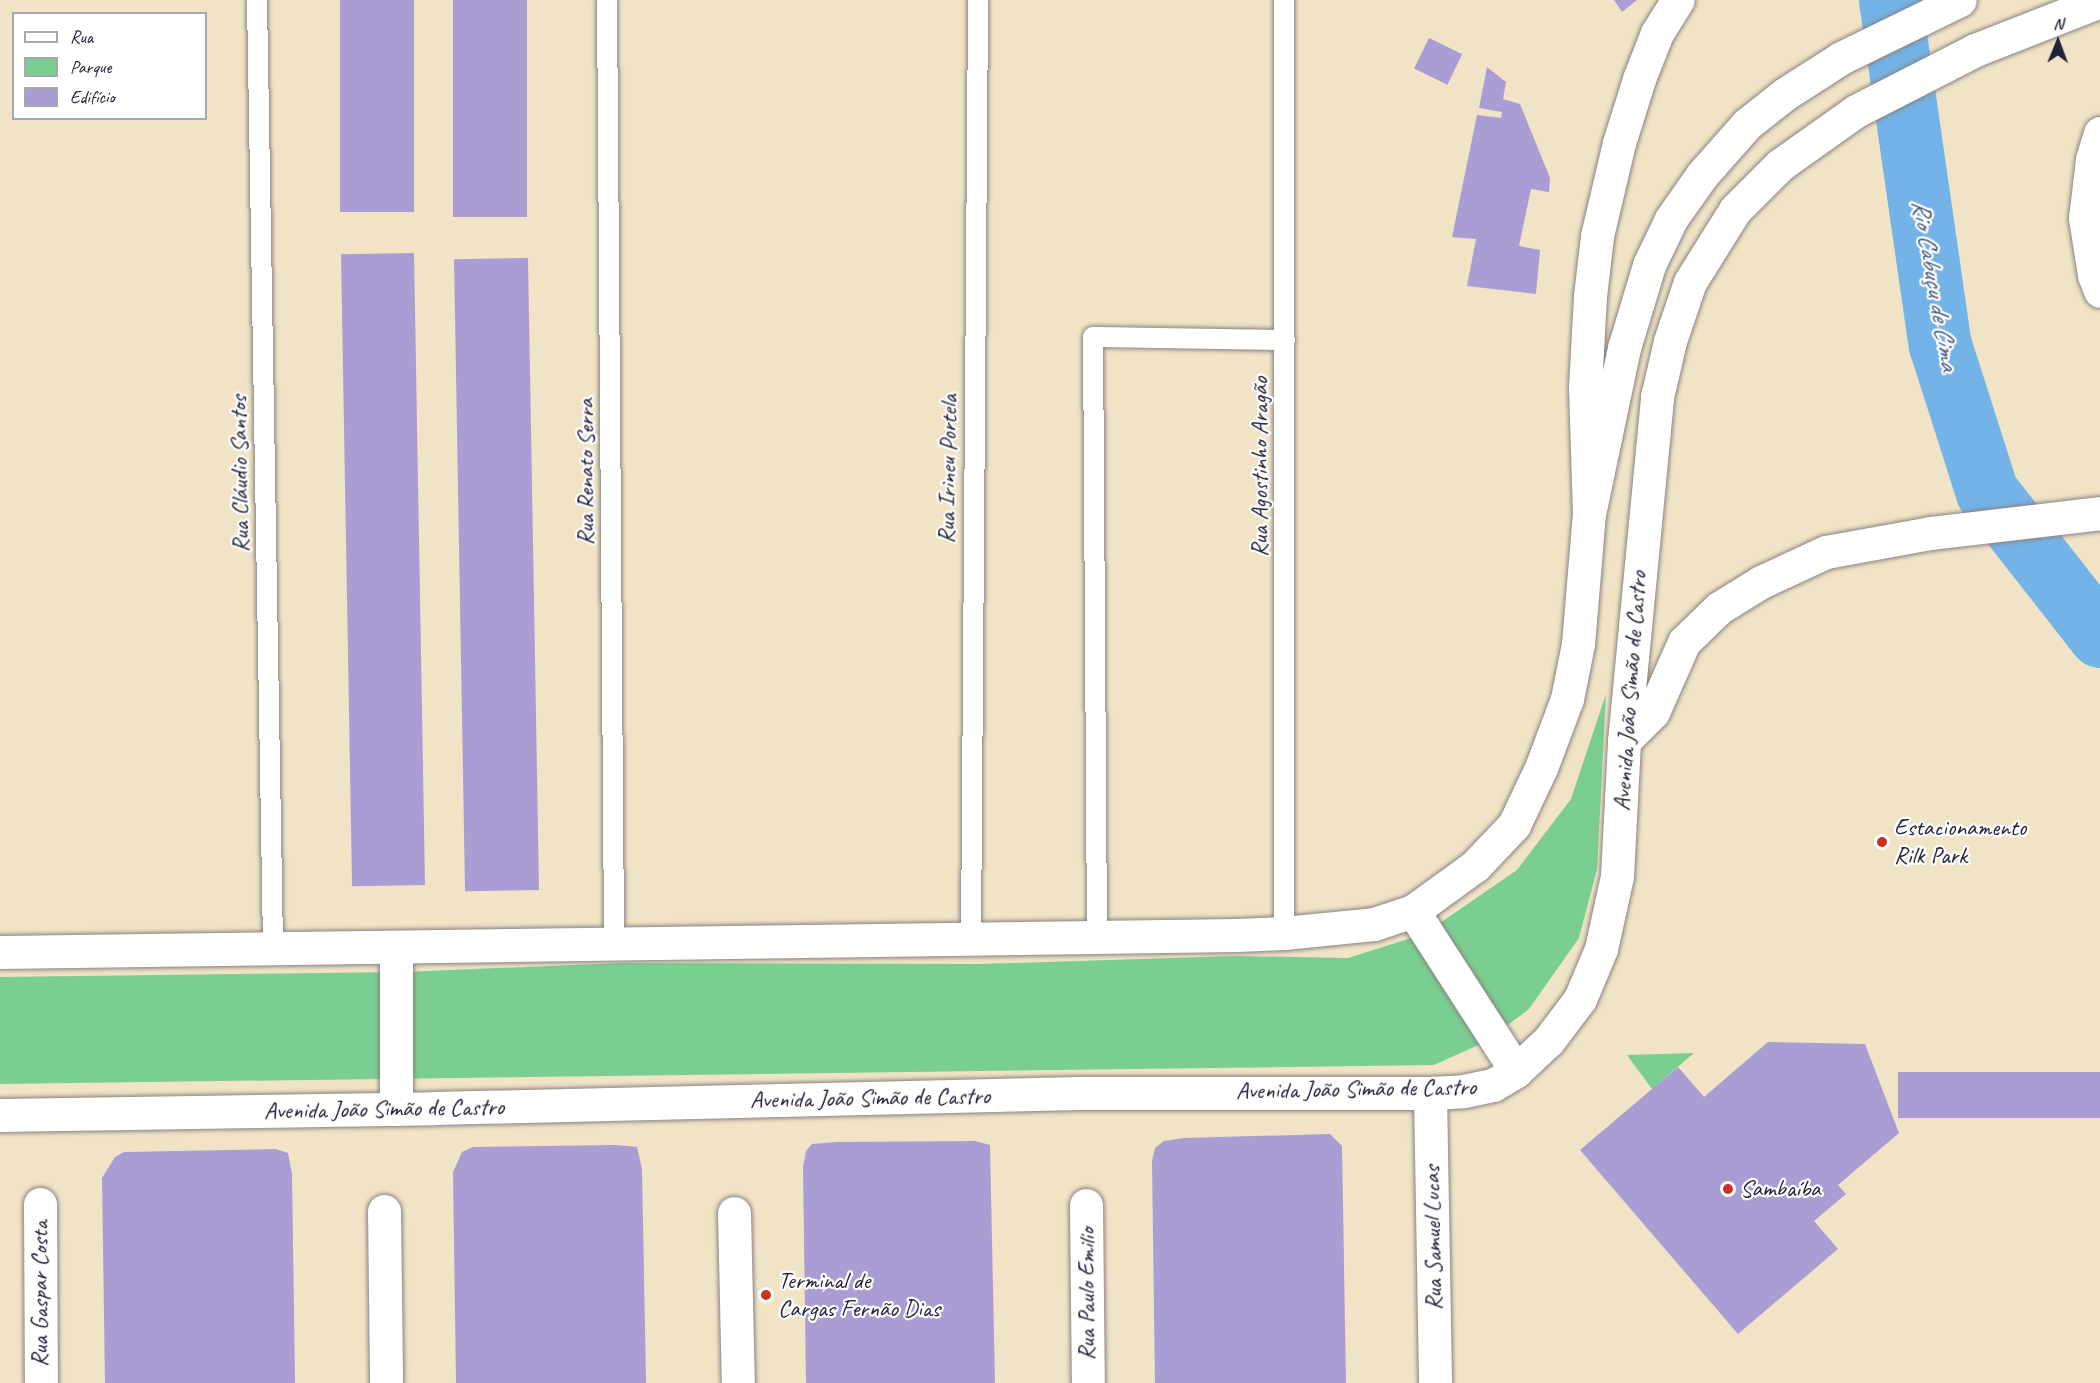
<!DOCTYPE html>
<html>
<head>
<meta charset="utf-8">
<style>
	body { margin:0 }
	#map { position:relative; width:2100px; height:1383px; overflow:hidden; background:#f0e3c6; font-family:Caveat,sans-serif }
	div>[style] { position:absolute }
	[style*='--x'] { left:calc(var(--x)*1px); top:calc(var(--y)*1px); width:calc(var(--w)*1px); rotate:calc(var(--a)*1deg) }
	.green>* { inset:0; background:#7ace91 }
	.river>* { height:63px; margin:-31.5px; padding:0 31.5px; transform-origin:31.5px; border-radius:31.5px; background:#74b3e7 }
	.building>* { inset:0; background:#a99dd4; transform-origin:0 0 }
	.roads { filter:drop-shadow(0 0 2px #898280) drop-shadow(0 0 2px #898280) }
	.lane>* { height:20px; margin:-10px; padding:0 10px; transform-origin:10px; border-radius:10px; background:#fff }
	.street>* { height:33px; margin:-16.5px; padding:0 16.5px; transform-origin:16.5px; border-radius:16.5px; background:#fff }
	.secondary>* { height:33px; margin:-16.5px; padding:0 16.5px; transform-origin:16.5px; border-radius:16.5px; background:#fff }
	.highway>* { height:33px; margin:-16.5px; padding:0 16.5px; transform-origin:16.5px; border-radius:16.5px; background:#fff }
	.dots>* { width:16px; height:16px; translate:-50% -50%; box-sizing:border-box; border:3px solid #fff; border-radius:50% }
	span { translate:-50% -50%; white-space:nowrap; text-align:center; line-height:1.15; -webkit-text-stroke:4.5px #fff; paint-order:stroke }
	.street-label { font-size:24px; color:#22223b }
	.poi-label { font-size:24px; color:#22223b }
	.left { translate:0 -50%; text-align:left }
	.water-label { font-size:26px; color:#435c80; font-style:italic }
	.legend { position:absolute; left:12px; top:12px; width:195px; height:108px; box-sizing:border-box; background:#fff; border:2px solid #a7a7b1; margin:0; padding:8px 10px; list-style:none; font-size:18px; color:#22223b }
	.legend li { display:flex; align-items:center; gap:12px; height:30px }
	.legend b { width:30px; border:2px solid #a7a7b1 }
	.north { position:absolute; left:2028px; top:12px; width:60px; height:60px; -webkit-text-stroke:4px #fff; paint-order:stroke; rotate:1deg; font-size:16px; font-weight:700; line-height:24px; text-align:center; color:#22223b }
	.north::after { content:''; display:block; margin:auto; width:21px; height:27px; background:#22223b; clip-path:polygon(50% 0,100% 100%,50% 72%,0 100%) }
</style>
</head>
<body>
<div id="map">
	<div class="green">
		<i style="clip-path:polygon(1606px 694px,1597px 869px,1579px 938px,1529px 1009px,1485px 1042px,1434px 1065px,0 1084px,0 977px,403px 972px,622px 963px,980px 964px,1236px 956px,1348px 958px,1424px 934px,1517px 870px,1571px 799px)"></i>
		<i style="clip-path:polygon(1694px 1053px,1652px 1089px,1627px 1055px)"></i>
	</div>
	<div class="river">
		<i style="--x:1890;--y:0;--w:349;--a:81.8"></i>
		<i style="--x:1940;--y:345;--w:154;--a:72.3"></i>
		<i style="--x:1987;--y:492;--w:183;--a:51.9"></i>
	</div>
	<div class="building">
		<i style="left:340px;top:0;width:74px;height:212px"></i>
		<i style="left:453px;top:0;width:74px;height:217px"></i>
		<i style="clip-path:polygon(1614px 0,1637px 0,1622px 12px)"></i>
		<i style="left:1429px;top:38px;width:37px;height:34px;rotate:26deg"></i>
		<i style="clip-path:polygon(1487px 67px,1506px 82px,1503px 99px,1520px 104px,1550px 178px,1549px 192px,1531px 189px,1519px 246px,1540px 250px,1536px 294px,1467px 286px,1476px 239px,1452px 237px,1477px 115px,1501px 118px,1502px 112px,1479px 108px)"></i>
		<i style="left:414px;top:253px;width:632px;height:73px;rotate:89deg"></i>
		<i style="left:528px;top:258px;width:632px;height:74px;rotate:89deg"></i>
		<i style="clip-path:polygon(1768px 1042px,1865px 1044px,1899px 1133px,1838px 1185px,1846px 1194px,1814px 1221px,1838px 1249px,1738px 1334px,1580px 1150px,1678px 1067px,1704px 1097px)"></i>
		<i style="left:2100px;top:1072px;width:46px;height:202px;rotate:90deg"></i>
		<i style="clip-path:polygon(1330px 1134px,1342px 1146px,1346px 1383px,1155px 1383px,1152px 1161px,1155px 1148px,1164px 1141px,1184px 1138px)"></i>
		<i style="clip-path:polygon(975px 1141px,990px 1145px,995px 1383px,806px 1383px,803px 1167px,806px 1151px,812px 1144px,836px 1142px)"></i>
		<i style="clip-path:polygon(616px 1145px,637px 1147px,642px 1169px,646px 1383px,456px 1383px,453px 1172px,462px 1152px,473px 1147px)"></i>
		<i style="clip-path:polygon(276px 1149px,288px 1153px,292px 1174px,295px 1383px,105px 1383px,102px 1178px,115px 1157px,124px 1152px)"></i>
	</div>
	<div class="roads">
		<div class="lane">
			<i style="--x:257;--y:0;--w:948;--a:89.03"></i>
			<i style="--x:607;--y:0;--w:943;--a:89.57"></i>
			<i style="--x:1284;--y:933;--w:933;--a:-90"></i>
			<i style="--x:1097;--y:936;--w:599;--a:-90.38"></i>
			<i style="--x:1093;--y:337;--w:192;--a:0.9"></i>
			<i style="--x:971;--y:938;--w:938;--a:-89.57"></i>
		</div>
		<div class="street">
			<i style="--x:1430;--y:1093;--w:290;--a:89"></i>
			<i style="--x:40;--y:1204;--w:179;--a:89.7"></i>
			<i style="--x:1086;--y:1205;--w:178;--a:89.4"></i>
			<i style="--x:384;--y:1211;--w:172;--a:89.3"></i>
			<i style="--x:734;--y:1213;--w:170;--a:88.7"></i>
		</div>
		<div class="secondary">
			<i style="--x:1413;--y:911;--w:190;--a:57.2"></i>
			<i style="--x:0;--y:952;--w:1237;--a:-0.79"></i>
			<i style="--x:1237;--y:935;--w:47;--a:-2.4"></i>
			<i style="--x:1284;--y:933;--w:90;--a:-5.7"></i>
			<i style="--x:1374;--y:924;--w:41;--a:-18.4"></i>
			<i style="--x:1413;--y:911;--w:77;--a:-36"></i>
			<i style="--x:1475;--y:866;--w:57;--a:-46.4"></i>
			<i style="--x:1514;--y:825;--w:63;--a:-64.7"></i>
			<i style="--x:1541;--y:768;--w:74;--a:-69.4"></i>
			<i style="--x:1567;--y:699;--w:56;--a:-78.7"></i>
			<i style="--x:1578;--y:644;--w:130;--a:-85.2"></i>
			<i style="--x:1589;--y:514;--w:170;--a:-78.1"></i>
			<i style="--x:1624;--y:348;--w:87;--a:-73.2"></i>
			<i style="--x:1649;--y:265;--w:51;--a:-64.4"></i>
			<i style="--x:1671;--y:219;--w:54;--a:-54.8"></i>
			<i style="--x:1702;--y:175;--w:68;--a:-48.6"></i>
			<i style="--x:1747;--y:124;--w:48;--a:-38.3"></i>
			<i style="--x:1785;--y:94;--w:67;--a:-32.7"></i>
			<i style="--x:1841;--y:58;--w:132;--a:-26"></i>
			<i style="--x:396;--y:1109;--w:162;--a:-90"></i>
			<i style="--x:0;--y:1115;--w:435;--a:-0.9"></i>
			<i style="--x:435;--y:1108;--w:643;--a:-1.34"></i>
			<i style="--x:1078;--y:1093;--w:352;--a:0"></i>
			<i style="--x:1430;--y:1093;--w:34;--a:-3"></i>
			<i style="--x:1464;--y:1091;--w:30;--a:-12"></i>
			<i style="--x:1493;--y:1085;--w:27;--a:-31"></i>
			<i style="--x:1516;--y:1071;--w:45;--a:-43.2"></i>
			<i style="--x:1549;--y:1040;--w:51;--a:-52.9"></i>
			<i style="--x:1580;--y:999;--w:54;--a:-67.2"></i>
			<i style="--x:1601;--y:949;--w:75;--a:-77.6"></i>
			<i style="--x:1617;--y:876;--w:135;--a:-87"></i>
			<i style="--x:1624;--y:741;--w:346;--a:-84.5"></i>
			<i style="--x:1657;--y:397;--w:57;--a:-76.9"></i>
			<i style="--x:1670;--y:341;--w:62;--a:-71.3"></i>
			<i style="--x:1690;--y:282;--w:85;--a:-58"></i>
			<i style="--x:1735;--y:210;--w:64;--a:-45"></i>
			<i style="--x:1780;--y:165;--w:93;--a:-35.4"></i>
			<i style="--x:1856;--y:111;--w:134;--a:-27.1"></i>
			<i style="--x:1975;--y:50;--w:134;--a:-21.4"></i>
		</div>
		<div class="highway">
			<i style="--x:2100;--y:133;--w:28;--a:107"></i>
			<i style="--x:2092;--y:160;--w:58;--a:96.9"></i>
			<i style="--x:2085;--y:218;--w:58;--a:81"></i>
			<i style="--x:2094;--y:275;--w:17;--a:69"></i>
			<i style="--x:1589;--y:514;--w:126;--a:-91.8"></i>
			<i style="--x:1585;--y:388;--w:92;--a:-86.9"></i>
			<i style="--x:1590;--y:296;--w:60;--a:-83.3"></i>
			<i style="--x:1597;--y:236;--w:96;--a:-76.7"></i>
			<i style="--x:1619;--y:143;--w:67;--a:-72.6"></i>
			<i style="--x:1639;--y:79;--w:49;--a:-68.6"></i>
			<i style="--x:1657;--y:33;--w:39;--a:-58"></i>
			<i style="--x:1624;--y:741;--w:41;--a:-45"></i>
			<i style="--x:1653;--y:712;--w:77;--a:-66.1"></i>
			<i style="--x:1684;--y:642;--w:49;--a:-44.2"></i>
			<i style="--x:1719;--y:608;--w:49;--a:-31.8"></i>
			<i style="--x:1761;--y:582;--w:72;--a:-24.8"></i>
			<i style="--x:1826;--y:552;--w:107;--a:-10.3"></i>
			<i style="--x:1931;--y:533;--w:170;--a:-6.7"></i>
		</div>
	</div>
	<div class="dots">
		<i style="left:1882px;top:842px;background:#c8321e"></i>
		<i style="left:1728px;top:1189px;background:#c8321e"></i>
		<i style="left:766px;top:1295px;background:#c8321e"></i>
	</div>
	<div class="street-label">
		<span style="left:1260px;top:467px;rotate:-90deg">Rua Agostinho Aragão</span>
		<span style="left:948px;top:469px;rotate:-89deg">Rua Irineu Portela</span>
		<span style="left:586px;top:472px;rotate:-90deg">Rua Renato Serra</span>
		<span style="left:240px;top:474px;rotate:-91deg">Rua Cláudio Santos</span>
		<span style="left:1630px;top:691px;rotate:-86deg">Avenida João Simão de Castro</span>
		<span style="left:1356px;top:1089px;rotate:-1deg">Avenida João Simão de Castro</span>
		<span style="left:870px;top:1098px;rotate:-1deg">Avenida João Simão de Castro</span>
		<span style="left:384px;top:1109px;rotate:-1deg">Avenida João Simão de Castro</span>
		<span style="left:1433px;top:1238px;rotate:-91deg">Rua Samuel Lucas</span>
		<span style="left:40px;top:1294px;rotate:-90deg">Rua Gaspar Costa</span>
		<span style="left:1087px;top:1294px;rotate:-90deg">Rua Paulo Emilio</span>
	</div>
	<div class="poi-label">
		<span class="left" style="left:1894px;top:842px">Estacionamento<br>Rilk Park</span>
		<span class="left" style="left:1740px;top:1189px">Sambaíba</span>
		<span class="left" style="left:778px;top:1295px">Terminal de<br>Cargas Fernão Dias</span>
	</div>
	<div class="water-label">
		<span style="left:1935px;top:285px;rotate:80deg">Rio Cabuçu de Cima</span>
	</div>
	<ul class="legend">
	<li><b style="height:8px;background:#fff"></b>Rua</li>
	<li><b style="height:16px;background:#7ace91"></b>Parque</li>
	<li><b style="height:16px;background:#a99dd4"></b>Edifício</li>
	</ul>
	<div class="north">N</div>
</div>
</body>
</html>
